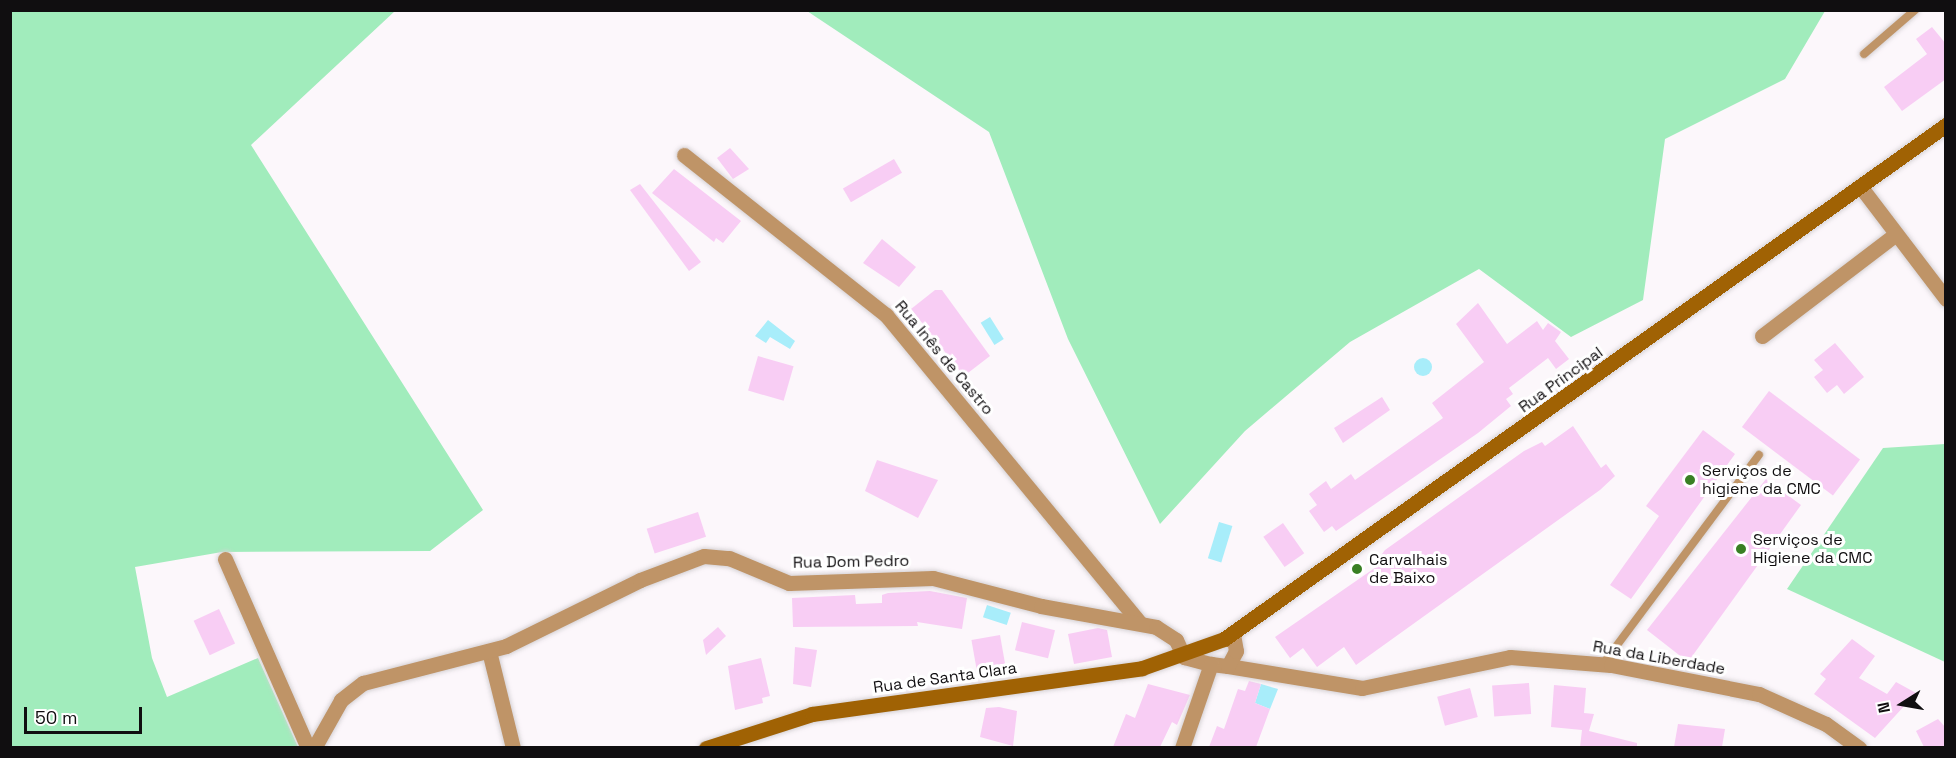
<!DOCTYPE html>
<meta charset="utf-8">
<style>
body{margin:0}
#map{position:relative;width:1956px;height:758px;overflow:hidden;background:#fcf7fb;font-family:"Space Grotesk",sans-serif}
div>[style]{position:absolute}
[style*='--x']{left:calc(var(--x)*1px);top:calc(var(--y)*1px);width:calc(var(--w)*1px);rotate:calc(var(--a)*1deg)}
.green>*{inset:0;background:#a1ecbc}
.water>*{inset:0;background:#a8edfa;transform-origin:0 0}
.round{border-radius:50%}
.building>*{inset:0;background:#f8cdf4;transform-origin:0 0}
.roads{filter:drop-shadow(0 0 2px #d6d2d5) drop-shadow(0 0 2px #d6d2d5)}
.lane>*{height:8px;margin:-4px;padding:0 4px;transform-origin:4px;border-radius:4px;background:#bf9467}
.street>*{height:15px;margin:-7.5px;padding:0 7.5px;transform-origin:7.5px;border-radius:7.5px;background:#bf9467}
.secondary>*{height:15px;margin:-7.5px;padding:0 7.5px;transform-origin:7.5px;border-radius:7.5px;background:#a06204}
.dots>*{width:16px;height:16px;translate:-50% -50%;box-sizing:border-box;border:3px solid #fff;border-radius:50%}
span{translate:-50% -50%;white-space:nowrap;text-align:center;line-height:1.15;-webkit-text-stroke:6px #fff;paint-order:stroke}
.street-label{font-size:16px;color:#100e10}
.poi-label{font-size:16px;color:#100e10}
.left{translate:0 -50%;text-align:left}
.frame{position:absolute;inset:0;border:12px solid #100e10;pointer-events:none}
.north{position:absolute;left:1872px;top:674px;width:60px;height:60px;-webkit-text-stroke:4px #fff;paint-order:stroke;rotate:259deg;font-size:16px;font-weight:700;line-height:24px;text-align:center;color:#100e10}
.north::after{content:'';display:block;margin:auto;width:21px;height:27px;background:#100e10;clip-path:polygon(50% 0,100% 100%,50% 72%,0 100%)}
.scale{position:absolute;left:24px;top:707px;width:118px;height:27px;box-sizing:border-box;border:3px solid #100e10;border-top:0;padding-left:8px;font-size:18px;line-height:21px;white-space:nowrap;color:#100e10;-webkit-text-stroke:4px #fff;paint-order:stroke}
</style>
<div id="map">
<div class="green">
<div style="clip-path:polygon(10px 11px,395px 11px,251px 145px,483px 510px,430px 551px,222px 552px,135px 567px,152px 658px,167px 697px,258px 658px,298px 747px,11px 747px)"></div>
<div style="clip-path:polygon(807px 11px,1825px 11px,1785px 79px,1665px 139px,1643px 300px,1571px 337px,1479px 269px,1350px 342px,1245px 431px,1160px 524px,1068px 339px,989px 132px)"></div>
<div style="clip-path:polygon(1945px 444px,1946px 444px,1945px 662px,1787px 589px,1883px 448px)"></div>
</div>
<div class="water">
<div style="left:990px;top:317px;width:26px;height:11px;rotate:58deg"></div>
<div style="clip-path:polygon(768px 320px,795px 341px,790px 349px,770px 337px,766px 343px,755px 336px)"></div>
<div class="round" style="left:1414px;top:358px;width:18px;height:18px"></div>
<div style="left:1219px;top:522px;width:14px;height:38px;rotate:17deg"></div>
<div style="left:987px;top:605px;width:25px;height:13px;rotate:18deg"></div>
<div style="clip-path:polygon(1261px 684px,1278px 689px,1270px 709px,1255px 703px)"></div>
</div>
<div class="building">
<div style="clip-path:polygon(1932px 27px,1946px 44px,1946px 79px,1902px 111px,1884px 87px,1927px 54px,1916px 39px)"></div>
<div style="clip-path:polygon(730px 148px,749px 169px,733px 179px,717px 158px)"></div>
<div style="left:894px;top:159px;width:16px;height:59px;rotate:60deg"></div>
<div style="clip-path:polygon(674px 169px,741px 221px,723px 243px,716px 238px,714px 242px,652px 193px)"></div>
<div style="clip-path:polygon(640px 184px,701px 262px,689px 271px,630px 190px)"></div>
<div style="clip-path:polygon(882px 239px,916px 267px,899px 287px,863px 263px)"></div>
<div style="clip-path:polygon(935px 290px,942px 290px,990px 356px,964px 376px,911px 309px)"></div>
<div style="clip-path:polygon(1478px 303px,1507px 344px,1537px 321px,1543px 330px,1548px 323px,1561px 332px,1555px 341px,1569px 359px,1556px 369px,1548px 358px,1509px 388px,1513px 394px,1506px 399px,1511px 406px,1478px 433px,1336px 531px,1332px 526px,1324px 532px,1309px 511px,1317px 505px,1309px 494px,1326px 481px,1331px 489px,1351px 474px,1355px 480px,1443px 418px,1432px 403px,1484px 362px,1456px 324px)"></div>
<div style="clip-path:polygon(1835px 343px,1864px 377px,1844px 394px,1837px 385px,1827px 393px,1814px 377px,1823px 370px,1814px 360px)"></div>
<div style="left:758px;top:356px;width:37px;height:36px;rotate:16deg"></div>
<div style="left:1769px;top:391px;width:114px;height:45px;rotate:37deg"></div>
<div style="clip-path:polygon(1382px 397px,1390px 410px,1343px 443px,1334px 428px)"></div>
<div style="clip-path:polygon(1573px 426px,1601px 468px,1606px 464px,1615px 476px,1600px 490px,1356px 665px,1344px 647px,1317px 667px,1303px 648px,1290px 658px,1275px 637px,1382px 563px,1379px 558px,1385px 550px,1524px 451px,1542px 442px,1545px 446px)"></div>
<div style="clip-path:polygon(1703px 430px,1735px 454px,1631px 599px,1610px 585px,1659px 516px,1646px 506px)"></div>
<div style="clip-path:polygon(877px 460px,938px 480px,918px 518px,865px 491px)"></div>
<div style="clip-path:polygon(1766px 479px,1801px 505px,1688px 662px,1647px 630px)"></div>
<div style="left:698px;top:512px;width:26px;height:54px;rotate:72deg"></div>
<div style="left:1283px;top:523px;width:37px;height:24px;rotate:55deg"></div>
<div style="clip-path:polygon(930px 591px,967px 598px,962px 629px,917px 622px,918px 626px,793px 627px,792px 598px,855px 595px,856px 604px,882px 603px,882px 595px,888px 593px)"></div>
<div style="left:219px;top:609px;width:38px;height:28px;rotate:65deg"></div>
<div style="left:1022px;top:622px;width:34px;height:29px;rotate:14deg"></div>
<div style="clip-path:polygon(718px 627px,726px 636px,706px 655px,703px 640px)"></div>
<div style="clip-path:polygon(1098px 628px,1107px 630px,1112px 657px,1074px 664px,1068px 634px)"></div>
<div style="left:1000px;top:635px;width:36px;height:29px;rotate:80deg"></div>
<div style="clip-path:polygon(1852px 639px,1875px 656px,1859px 678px,1887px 694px,1896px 682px,1916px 693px,1875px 738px,1814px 694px,1826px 679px,1820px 674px)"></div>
<div style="clip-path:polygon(795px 647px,817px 650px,811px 687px,793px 684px)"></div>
<div style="clip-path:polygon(761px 658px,770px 696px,762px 698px,763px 703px,735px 710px,728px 666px)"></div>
<div style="clip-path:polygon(1249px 681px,1261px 684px,1255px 703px,1270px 709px,1256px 747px,1209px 747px,1217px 726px,1224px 729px,1238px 689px,1245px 691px)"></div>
<div style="left:1529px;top:683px;width:31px;height:37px;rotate:86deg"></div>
<div style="clip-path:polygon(1148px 684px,1190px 695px,1177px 725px,1172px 722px,1160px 747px,1113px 747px,1126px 714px,1135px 718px)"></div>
<div style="clip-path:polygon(1554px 685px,1586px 688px,1584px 713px,1594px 714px,1589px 731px,1637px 743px,1637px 747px,1580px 747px,1582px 730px,1551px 727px)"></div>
<div style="left:1470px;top:688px;width:30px;height:34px;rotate:75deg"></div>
<div style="clip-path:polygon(999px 707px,1017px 711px,1013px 746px,980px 737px,986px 708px)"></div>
<div style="clip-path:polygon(1938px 719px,1946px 728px,1946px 747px,1924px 747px,1916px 731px)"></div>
<div style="clip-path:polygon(1678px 724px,1725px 729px,1722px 747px,1674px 747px)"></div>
</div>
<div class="roads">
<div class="lane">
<div style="--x:1864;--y:54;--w:67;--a:-40.8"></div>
<div style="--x:1603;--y:664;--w:261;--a:-53.3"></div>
</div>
<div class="street">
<div style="--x:684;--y:155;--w:258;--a:38.4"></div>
<div style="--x:886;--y:315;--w:398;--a:50.5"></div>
<div style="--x:1860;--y:186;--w:142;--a:52.7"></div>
<div style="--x:1762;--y:336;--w:168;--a:-37.3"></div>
<div style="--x:225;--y:559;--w:206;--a:66.3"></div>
<div style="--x:489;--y:651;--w:100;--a:76.1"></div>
<div style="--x:1228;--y:666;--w:136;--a:9.3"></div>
<div style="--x:1362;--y:688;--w:151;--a:-11.8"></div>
<div style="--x:1510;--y:657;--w:101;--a:4.5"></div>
<div style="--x:1611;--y:665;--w:151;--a:11.1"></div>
<div style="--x:1759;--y:694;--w:73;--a:24.1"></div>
<div style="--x:1826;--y:724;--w:41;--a:36"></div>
<div style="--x:314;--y:748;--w:55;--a:-60.6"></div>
<div style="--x:341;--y:700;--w:28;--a:-38"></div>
<div style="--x:363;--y:683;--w:148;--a:-14.5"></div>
<div style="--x:506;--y:646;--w:149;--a:-26.2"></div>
<div style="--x:640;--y:580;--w:68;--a:-20.6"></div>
<div style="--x:704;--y:556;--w:25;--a:5"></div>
<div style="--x:729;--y:558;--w:65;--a:22.6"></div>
<div style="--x:789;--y:583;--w:144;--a:-2"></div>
<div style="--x:933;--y:578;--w:112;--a:14.5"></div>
<div style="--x:1041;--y:606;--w:117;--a:10.3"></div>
<div style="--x:1156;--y:627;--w:24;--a:33"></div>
<div style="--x:1176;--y:640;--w:19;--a:65"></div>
<div style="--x:1184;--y:657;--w:28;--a:15"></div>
<div style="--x:1211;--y:664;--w:17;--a:7"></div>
<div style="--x:1228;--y:666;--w:17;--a:-62"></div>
<div style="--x:1236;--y:651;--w:17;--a:-100"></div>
<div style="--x:1182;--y:748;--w:89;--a:-71"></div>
</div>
<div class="secondary">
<div style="--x:706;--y:748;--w:111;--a:-17.8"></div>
<div style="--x:812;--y:714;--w:333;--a:-7.9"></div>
<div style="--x:1142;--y:668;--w:87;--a:-19.5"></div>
<div style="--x:1224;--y:639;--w:886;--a:-35.45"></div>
</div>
</div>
<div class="dots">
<div style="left:1690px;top:480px;background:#397f24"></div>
<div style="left:1741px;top:549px;background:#397f24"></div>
<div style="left:1357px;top:569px;background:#397f24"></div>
</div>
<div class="street-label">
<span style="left:944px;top:358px;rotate:50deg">Rua Inês de Castro</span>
<span style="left:1561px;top:380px;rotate:-36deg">Rua Principal</span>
<span style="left:851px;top:562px;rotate:-1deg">Rua Dom Pedro</span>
<span style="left:1659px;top:658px;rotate:10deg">Rua da Liberdade</span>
<span style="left:945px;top:678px;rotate:-8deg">Rua de Santa Clara</span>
</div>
<div class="poi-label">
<span class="left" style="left:1702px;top:480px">Serviços de<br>higiene da CMC</span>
<span class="left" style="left:1753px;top:549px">Serviços de<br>Higiene da CMC</span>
<span class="left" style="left:1369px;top:569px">Carvalhais<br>de Baixo</span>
</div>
<div class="frame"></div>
<div class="north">N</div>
<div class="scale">50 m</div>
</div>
